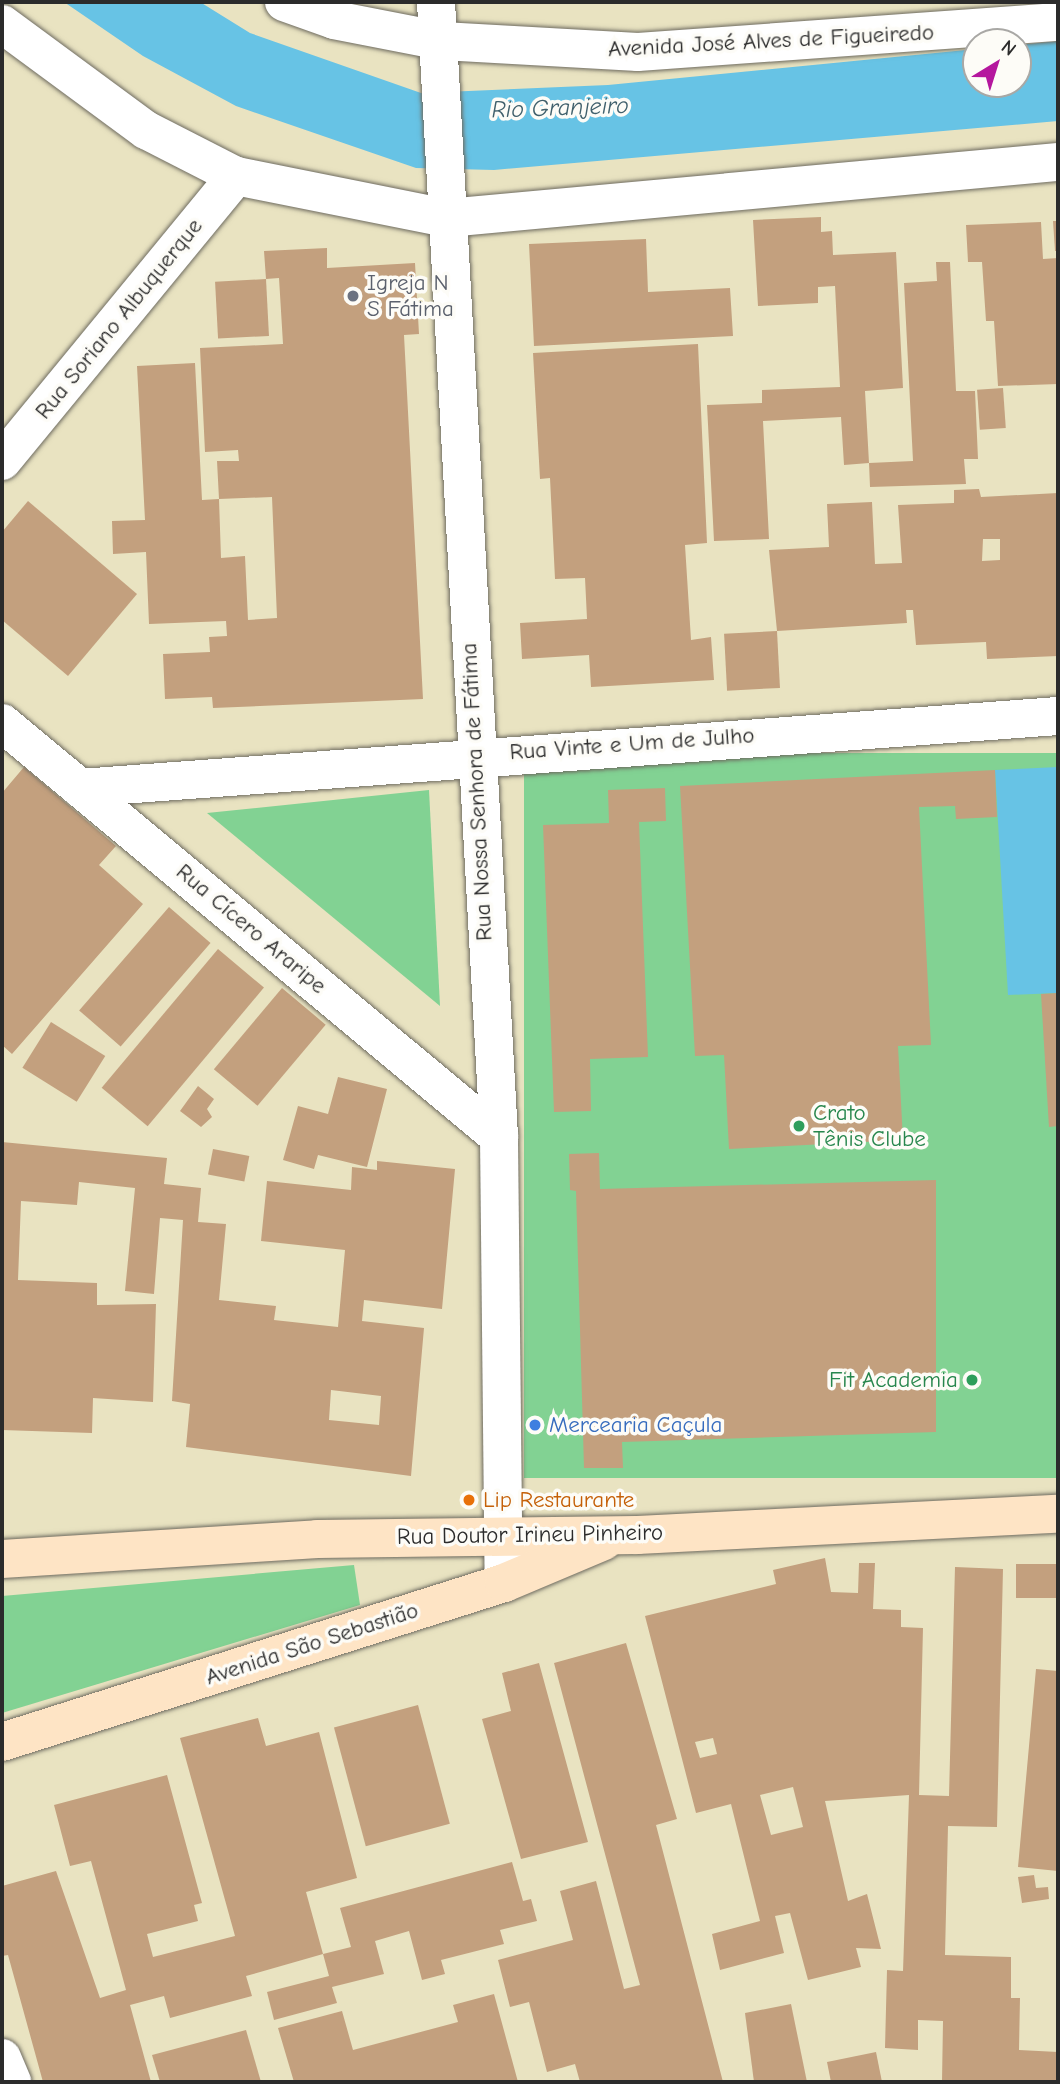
<!DOCTYPE html>
<meta charset="utf-8">
<style>
body{margin:0}
#map{position:relative;width:1060px;height:2084px;overflow:hidden;background:#e9e3c1;font-family:"Comic Neue",sans-serif}
div>[style]{position:absolute}
[style*='--x']{left:calc(var(--x)*1px);top:calc(var(--y)*1px);width:calc(var(--w)*1px);rotate:calc(var(--a)*1deg)}
.green>*{inset:0;background:#82d293;transform-origin:0 0}
.water>*{inset:0;background:#67c3e5}
.building>*{inset:0;background:#c3a07e;transform-origin:0 0}
.roads{filter:drop-shadow(0 0 2px #6e6b60) drop-shadow(0 0 2px #6e6b60)}
.street>*{height:38px;margin:-19px;padding:0 19px;transform-origin:19px;border-radius:19px;background:#fff}
.secondary>*{height:38px;margin:-19px;padding:0 19px;transform-origin:19px;border-radius:19px;background:#fee4c5}
.dots>*{width:19px;height:19px;translate:-50% -50%;box-sizing:border-box;border:4px solid #fdfcf7;border-radius:50%}
span{translate:-50% -50%;white-space:nowrap;text-align:center;line-height:1.15;-webkit-text-stroke:7px #fdfcf7;paint-order:stroke}
.street-label{font-size:23px;color:#2b2b2b}
.worship-label{font-size:23px;color:#5b616d}
.left{translate:0 -50%;text-align:left}
.leisure-label{font-size:23px;color:#27864d}
.right{translate:-100% -50%;text-align:right}
.shop-label{font-size:23px;color:#366cbe}
.food-label{font-size:23px;color:#c56008}
.water-label{font-size:24px;color:#40606c;font-style:italic}
.frame{position:absolute;inset:0;border:4px solid #2b2b2b;pointer-events:none}
.north{position:absolute;left:962px;top:28px;width:70px;height:70px;box-sizing:border-box;background:#fdfcf7;border:2px solid #a9a8a5;border-radius:50%;rotate:38deg;font-size:19px;font-weight:700;line-height:28px;text-align:center;color:#2b2b2b}
.north::after{content:'';display:block;margin:auto;width:24px;height:32px;background:#b5179e;clip-path:polygon(50% 0,100% 100%,50% 72%,0 100%)}
</style>
<div id="map">
<div class="green">
<div style="left:1058px;top:753px;width:725px;height:534px;rotate:90deg"></div>
<div style="clip-path:polygon(429px 790px,440px 1006px,207px 813px)"></div>
<div style="clip-path:polygon(354px 1565px,360px 1605px,2px 1713px,2px 1596px)"></div>
</div>
<div class="water">
<div style="clip-path:polygon(64px 2px,200px 2px,250px 33px,421px 93px,608px 85px,976px 49px,976px 84px,1018px 84px,1018px 45px,1058px 41px,1058px 121px,494px 170px,416px 168px,236px 106px,143px 56px)"></div>
<div style="clip-path:polygon(1058px 767px,1058px 993px,1008px 995px,995px 770px)"></div>
</div>
<div class="building">
<div style="clip-path:polygon(821px 217px,821px 232px,832px 231px,833px 255px,896px 252px,903px 388px,865px 391px,869px 463px,844px 465px,841px 417px,763px 421px,769px 539px,714px 541px,707px 405px,762px 403px,762px 390px,840px 387px,835px 286px,818px 287px,818px 303px,758px 306px,753px 220px)"></div>
<div style="clip-path:polygon(1053px 221px,1058px 221px,1058px 251px,1055px 251px)"></div>
<div style="clip-path:polygon(1041px 222px,1043px 259px,1058px 258px,1058px 384px,998px 386px,994px 321px,986px 321px,982px 262px,968px 262px,966px 225px)"></div>
<div style="clip-path:polygon(646px 239px,648px 292px,730px 288px,733px 336px,534px 346px,529px 244px)"></div>
<div style="clip-path:polygon(evenodd,327px 248px,327px 268px,415px 263px,419px 334px,404px 335px,423px 699px,213px 708px,212px 697px,165px 699px,163px 654px,210px 652px,209px 637px,227px 636px,226px 621px,149px 624px,146px 552px,113px 554px,112px 521px,145px 520px,137px 366px,195px 363px,202px 500px,219px 499px,217px 461px,239px 461px,238px 450px,205px 452px,200px 348px,283px 344px,279px 278px,266px 279px,264px 251px,327px 248px,272px 497px,277px 618px,248px 620px,245px 556px,221px 558px,219px 499px,272px 497px)"></div>
<div style="clip-path:polygon(936px 262px,950px 262px,956px 391px,975px 391px,978px 459px,964px 459px,966px 484px,870px 487px,869px 463px,913px 461px,904px 283px,937px 281px)"></div>
<div style="left:266px;top:279px;width:57px;height:51px;rotate:87deg"></div>
<div style="clip-path:polygon(698px 344px,707px 543px,685px 545px,691px 640px,711px 637px,714px 680px,591px 687px,589px 655px,522px 659px,520px 623px,587px 619px,585px 578px,555px 579px,550px 478px,540px 479px,533px 353px)"></div>
<div style="left:1003px;top:388px;width:40px;height:26px;rotate:86deg"></div>
<div style="clip-path:polygon(evenodd,979px 489px,981px 497px,1058px 493px,1058px 656px,987px 659px,986px 642px,916px 645px,913px 610px,906px 610px,907px 623px,777px 631px,769px 550px,829px 547px,827px 504px,872px 502px,875px 564px,902px 563px,898px 505px,954px 503px,954px 490px,979px 489px,983px 539px,1000px 539px,1000px 560px,982px 561px,983px 539px)"></div>
<div style="clip-path:polygon(28px 501px,137px 594px,68px 676px,2px 620px,2px 532px)"></div>
<div style="left:777px;top:631px;width:57px;height:53px;rotate:87deg"></div>
<div style="clip-path:polygon(24px 767px,116px 846px,99px 865px,143px 904px,12px 1054px,2px 1045px,2px 793px)"></div>
<div style="clip-path:polygon(995px 770px,997px 817px,956px 819px,955px 806px,919px 807px,931px 1045px,898px 1046px,903px 1140px,729px 1149px,724px 1055px,695px 1056px,680px 786px)"></div>
<div style="clip-path:polygon(665px 788px,666px 821px,639px 822px,648px 1057px,590px 1059px,591px 1111px,554px 1112px,543px 825px,609px 823px,608px 790px)"></div>
<div style="left:169px;top:907px;width:55px;height:137px;rotate:41deg"></div>
<div style="left:218px;top:949px;width:60px;height:181px;rotate:40deg"></div>
<div style="left:282px;top:988px;width:57px;height:106px;rotate:40deg"></div>
<div style="clip-path:polygon(1058px 993px,1058px 1126px,1049px 1127px,1041px 994px)"></div>
<div style="left:51px;top:1022px;width:64px;height:54px;rotate:32deg"></div>
<div style="clip-path:polygon(338px 1077px,387px 1089px,367px 1167px,318px 1155px,314px 1169px,283px 1160px,298px 1106px,328px 1114px)"></div>
<div style="clip-path:polygon(198px 1086px,214px 1099px,207px 1109px,212px 1117px,201px 1127px,180px 1111px)"></div>
<div style="clip-path:polygon(evenodd,2px 1142px,167px 1158px,164px 1184px,201px 1188px,198px 1222px,226px 1224px,219px 1300px,276px 1306px,274px 1320px,338px 1327px,345px 1250px,261px 1241px,267px 1181px,351px 1190px,352px 1167px,377px 1170px,377px 1161px,455px 1169px,442px 1309px,364px 1300px,362px 1321px,424px 1328px,411px 1476px,186px 1447px,190px 1404px,172px 1401px,183px 1220px,160px 1218px,154px 1294px,125px 1291px,135px 1188px,79px 1182px,77px 1205px,21px 1201px,18px 1280px,97px 1283px,97px 1305px,156px 1304px,153px 1402px,93px 1398px,92px 1433px,2px 1430px,2px 1142px,331px 1390px,381px 1396px,379px 1425px,329px 1420px,331px 1390px)"></div>
<div style="left:213px;top:1149px;width:37px;height:26px;rotate:11deg"></div>
<div style="clip-path:polygon(599px 1153px,600px 1189px,936px 1180px,936px 1432px,622px 1442px,623px 1468px,584px 1468px,576px 1191px,570px 1190px,569px 1154px)"></div>
<div style="clip-path:polygon(evenodd,825px 1558px,831px 1592px,858px 1593px,859px 1563px,875px 1563px,873px 1609px,901px 1610px,901px 1627px,923px 1628px,919px 1795px,949px 1796px,955px 1567px,1003px 1569px,997px 1827px,948px 1826px,945px 1955px,1011px 1957px,1011px 1998px,1020px 1998px,1019px 2050px,1058px 2052px,1058px 2082px,942px 2082px,943px 2021px,918px 2020px,918px 2050px,885px 2048px,887px 1970px,903px 1971px,909px 1795px,825px 1801px,848px 1901px,867px 1894px,881px 1949px,856px 1948px,861px 1967px,808px 1980px,790px 1913px,775px 1916px,784px 1953px,720px 1970px,712px 1934px,760px 1921px,731px 1804px,696px 1813px,645px 1616px,776px 1584px,773px 1570px,825px 1558px,713px 1738px,717px 1754px,700px 1758px,695px 1742px,713px 1738px,825px 1558px,793px 1787px,803px 1827px,771px 1835px,760px 1795px,793px 1787px)"></div>
<div style="left:1058px;top:1564px;width:34px;height:42px;rotate:90deg"></div>
<div style="clip-path:polygon(626px 1643px,677px 1819px,656px 1825px,723px 2082px,580px 2082px,575px 2064px,547px 2072px,529px 2002px,510px 2007px,498px 1960px,573px 1940px,560px 1891px,596px 1881px,624px 1989px,640px 1985px,554px 1663px)"></div>
<div style="clip-path:polygon(539px 1663px,588px 1842px,521px 1859px,482px 1719px,511px 1711px,502px 1673px)"></div>
<div style="clip-path:polygon(1036px 1669px,1058px 1671px,1058px 1871px,1018px 1867px)"></div>
<div style="left:418px;top:1705px;width:123px;height:87px;rotate:75deg"></div>
<div style="clip-path:polygon(258px 1718px,266px 1746px,319px 1732px,357px 1878px,306px 1892px,323px 1954px,246px 1976px,252px 1996px,170px 2018px,164px 1996px,130px 2005px,151px 2082px,43px 2082px,8px 1955px,2px 1956px,2px 1886px,56px 1871px,100px 1998px,126px 1990px,91px 1861px,70px 1866px,54px 1805px,167px 1775px,202px 1903px,194px 1905px,198px 1921px,147px 1934px,153px 1957px,235px 1936px,180px 1738px)"></div>
<div style="clip-path:polygon(512px 1862px,523px 1901px,531px 1899px,537px 1921px,500px 1930px,504px 1944px,441px 1960px,445px 1974px,422px 1980px,409px 1931px,375px 1941px,384px 1974px,332px 1987px,337px 2003px,274px 2020px,267px 1992px,329px 1976px,323px 1954px,351px 1947px,340px 1908px)"></div>
<div style="clip-path:polygon(1034px 1875px,1036px 1888px,1048px 1887px,1049px 1899px,1022px 1903px,1018px 1877px)"></div>
<div style="clip-path:polygon(494px 1994px,518px 2082px,294px 2082px,278px 2028px,342px 2011px,353px 2050px,458px 2022px,453px 2005px)"></div>
<div style="clip-path:polygon(791px 2004px,807px 2082px,754px 2082px,745px 2013px)"></div>
<div style="clip-path:polygon(246px 2030px,261px 2082px,160px 2082px,152px 2055px)"></div>
<div style="clip-path:polygon(876px 2052px,882px 2082px,831px 2082px,827px 2062px)"></div>
</div>
<div class="roads">
<div class="street">
<div style="--x:284;--y:2;--w:53;--a:19.8"></div>
<div style="--x:334;--y:20;--w:110;--a:11"></div>
<div style="--x:442;--y:41;--w:196;--a:3.2"></div>
<div style="--x:638;--y:52;--w:421;--a:-4.1"></div>
<div style="--x:436;--y:2;--w:1137;--a:86.82"></div>
<div style="--x:499;--y:1137;--w:446;--a:89.4"></div>
<div style="--x:2;--y:24;--w:179;--a:36.4"></div>
<div style="--x:146;--y:130;--w:101;--a:27.1"></div>
<div style="--x:236;--y:176;--w:215;--a:11.3"></div>
<div style="--x:447;--y:218;--w:614;--a:-5.24"></div>
<div style="--x:2;--y:461;--w:369;--a:-50.6"></div>
<div style="--x:2;--y:723;--w:647;--a:39.79"></div>
<div style="--x:80;--y:788;--w:981;--a:-4.21"></div>
<div style="--x:2;--y:2058;--w:26;--a:67"></div>
</div>
<div class="secondary">
<div style="--x:2;--y:1559;--w:316;--a:-3.6"></div>
<div style="--x:317;--y:1539;--w:320;--a:-0.7"></div>
<div style="--x:637;--y:1535;--w:422;--a:-2.9"></div>
<div style="--x:2;--y:1742;--w:527;--a:-17.57"></div>
<div style="--x:504;--y:1583;--w:108;--a:-22.8"></div>
</div>
</div>
<div class="dots">
<div style="left:353px;top:296px;background:#6b7280"></div>
<div style="left:799px;top:1126px;background:#2e9e5b"></div>
<div style="left:972px;top:1380px;background:#2e9e5b"></div>
<div style="left:535px;top:1425px;background:#3f7fe0"></div>
<div style="left:469px;top:1500px;background:#e8710a"></div>
</div>
<div class="street-label">
<span style="left:771px;top:41px;rotate:-3deg">Avenida José Alves de Figueiredo</span>
<span style="left:119px;top:319px;rotate:-51deg">Rua Soriano Albuquerque</span>
<span style="left:632px;top:744px;rotate:-4deg">Rua Vinte e Um de Julho</span>
<span style="left:477px;top:792px;rotate:-93deg">Rua Nossa Senhora de Fátima</span>
<span style="left:251px;top:929px;rotate:40deg">Rua Cícero Araripe</span>
<span style="left:530px;top:1535px;rotate:-1deg">Rua Doutor Irineu Pinheiro</span>
<span style="left:312px;top:1644px;rotate:-18deg">Avenida São Sebastião</span>
</div>
<div class="worship-label">
<span class="left" style="left:367px;top:296px">Igreja N<br>S Fátima</span>
</div>
<div class="leisure-label">
<span class="left" style="left:813px;top:1126px">Crato<br>Tênis Clube</span>
<span class="right" style="left:958px;top:1380px">Fit Academia</span>
</div>
<div class="shop-label">
<span class="left" style="left:549px;top:1425px">Mercearia Caçula</span>
</div>
<div class="food-label">
<span class="left" style="left:483px;top:1500px">Lip Restaurante</span>
</div>
<div class="water-label">
<span style="left:560px;top:108px;rotate:-2deg">Rio Granjeiro</span>
</div>
<div class="frame"></div>
<div class="north">N</div>
</div>
